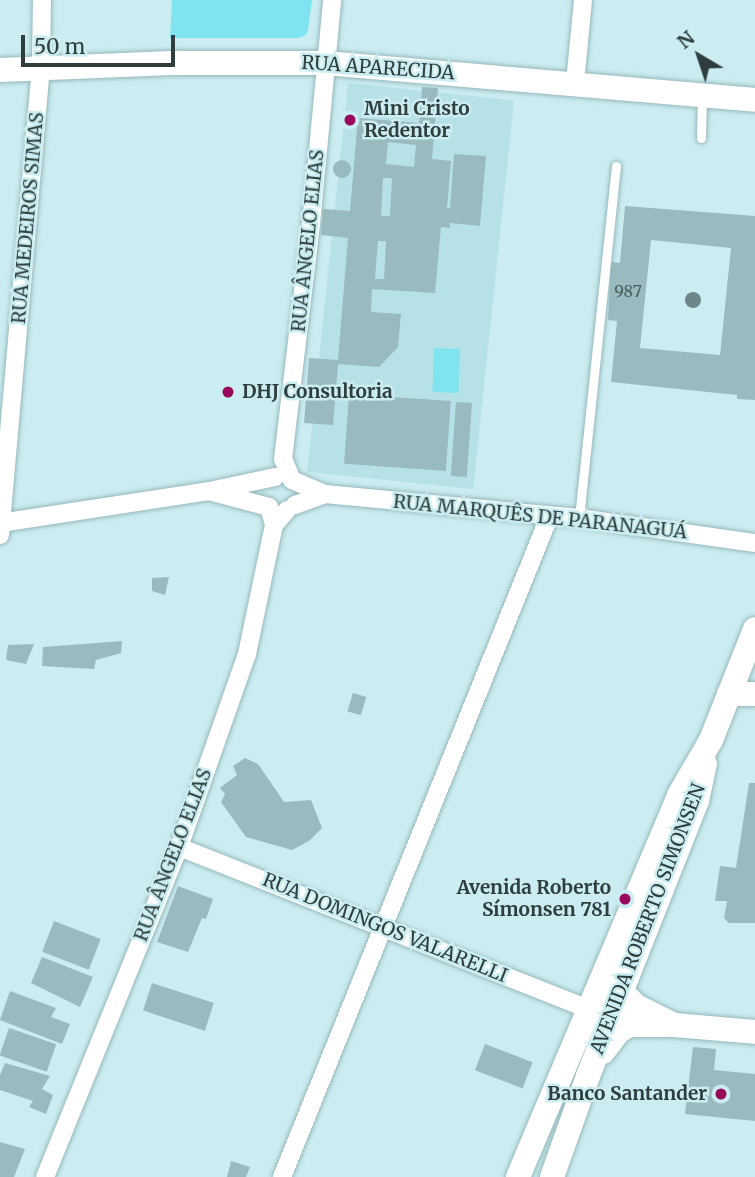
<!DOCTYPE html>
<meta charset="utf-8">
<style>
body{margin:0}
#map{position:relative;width:755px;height:1177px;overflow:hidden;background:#cbedf1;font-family:Merriweather,serif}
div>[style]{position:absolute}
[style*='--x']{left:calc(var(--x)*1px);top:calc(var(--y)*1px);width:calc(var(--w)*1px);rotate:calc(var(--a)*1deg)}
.built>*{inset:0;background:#b6e2e7;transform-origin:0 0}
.green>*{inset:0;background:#7fe4ef;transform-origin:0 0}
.building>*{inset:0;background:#99babe;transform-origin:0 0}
.round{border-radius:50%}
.roads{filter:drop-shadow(0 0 2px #97b8bc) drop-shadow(0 0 2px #97b8bc)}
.lane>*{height:9px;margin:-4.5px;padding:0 4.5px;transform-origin:4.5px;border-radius:4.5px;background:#fff}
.street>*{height:18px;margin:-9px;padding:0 9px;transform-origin:9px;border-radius:9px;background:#fff}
.secondary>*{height:24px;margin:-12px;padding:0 12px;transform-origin:12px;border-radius:12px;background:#fff}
.trees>*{width:16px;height:16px;margin:-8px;border-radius:50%;background:#6c868a}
.dots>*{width:19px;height:19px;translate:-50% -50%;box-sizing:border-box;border:4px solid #cbedf1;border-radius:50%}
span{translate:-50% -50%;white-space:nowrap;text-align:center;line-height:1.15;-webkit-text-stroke:5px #cbedf1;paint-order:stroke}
.number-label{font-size:16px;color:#4a5c5e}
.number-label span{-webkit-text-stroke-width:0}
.street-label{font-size:19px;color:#2f3d3e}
.poi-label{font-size:19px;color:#2f3d3e;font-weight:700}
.left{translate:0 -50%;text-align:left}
.right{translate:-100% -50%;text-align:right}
.north{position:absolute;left:664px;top:21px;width:70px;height:70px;-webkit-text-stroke:5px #cbedf1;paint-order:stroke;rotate:321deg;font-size:19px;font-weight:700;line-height:28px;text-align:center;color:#2f3d3e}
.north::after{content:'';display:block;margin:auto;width:24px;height:32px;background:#2f3d3e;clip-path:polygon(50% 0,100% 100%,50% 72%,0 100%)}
.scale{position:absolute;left:21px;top:35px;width:154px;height:32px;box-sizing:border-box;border:4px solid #2f3d3e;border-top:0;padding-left:9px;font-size:21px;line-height:24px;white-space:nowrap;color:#2f3d3e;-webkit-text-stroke:5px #cbedf1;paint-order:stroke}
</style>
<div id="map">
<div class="built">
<div style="left:348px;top:83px;width:167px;height:391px;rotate:6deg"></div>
</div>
<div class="green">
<div style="clip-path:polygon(172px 0,312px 0,308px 30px,306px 35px,298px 38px,170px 38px)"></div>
<div style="left:434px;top:348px;width:26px;height:44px;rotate:2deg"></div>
</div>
<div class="building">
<div style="clip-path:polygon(evenodd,422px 87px,438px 88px,432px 159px,451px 161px,447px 208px,450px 208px,454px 154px,486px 156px,480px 226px,450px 223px,450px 228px,441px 227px,435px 293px,372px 289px,371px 312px,401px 314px,398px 347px,379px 367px,338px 364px,333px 425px,304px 423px,309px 358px,338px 360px,348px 238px,321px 235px,323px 209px,350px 211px,358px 118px,419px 123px,422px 87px,388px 142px,416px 145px,414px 167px,386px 164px,388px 142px,422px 87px,383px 178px,392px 178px,390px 216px,381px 216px,383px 178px,422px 87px,378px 241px,386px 241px,384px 279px,375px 279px,378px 241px)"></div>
<div class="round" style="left:333px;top:160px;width:18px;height:18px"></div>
<div style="clip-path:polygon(evenodd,625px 206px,755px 216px,755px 400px,737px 399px,737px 395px,611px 382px,617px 321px,608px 320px,611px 262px,620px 263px,625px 206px,651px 240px,731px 248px,720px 355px,640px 348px,651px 240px)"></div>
<div style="left:349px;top:394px;width:102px;height:70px;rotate:4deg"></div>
<div style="left:456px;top:402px;width:16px;height:74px;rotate:4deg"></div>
<div style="clip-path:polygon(169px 577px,165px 595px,152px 591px,152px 578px)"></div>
<div style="clip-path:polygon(122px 641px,121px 653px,96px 660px,94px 669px,42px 666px,43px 647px)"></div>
<div style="clip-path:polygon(34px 644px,26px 664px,6px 660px,8px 645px)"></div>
<div style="left:353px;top:693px;width:14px;height:19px;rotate:17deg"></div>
<div style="clip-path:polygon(245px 758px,258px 764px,284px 802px,311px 800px,322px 828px,309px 841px,292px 850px,246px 837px,221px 802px,225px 794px,220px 788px,237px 775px,233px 766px)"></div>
<div style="clip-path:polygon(749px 783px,755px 783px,755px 923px,729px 923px,724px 918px,727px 901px,715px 901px,720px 866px,736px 868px)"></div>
<div style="clip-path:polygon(178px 886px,213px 899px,206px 919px,202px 918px,188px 952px,157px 942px)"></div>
<div style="left:54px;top:921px;width:50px;height:33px;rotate:21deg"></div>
<div style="clip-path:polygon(42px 957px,93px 977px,80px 1007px,31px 983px)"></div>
<div style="left:152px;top:983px;width:65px;height:29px;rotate:18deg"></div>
<div style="clip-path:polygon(10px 991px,56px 1008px,51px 1017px,70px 1024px,62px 1044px,0 1020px)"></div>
<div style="left:9px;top:1028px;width:50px;height:29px;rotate:19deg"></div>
<div style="left:485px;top:1044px;width:51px;height:28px;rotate:21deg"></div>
<div style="clip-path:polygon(693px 1047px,716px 1049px,714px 1070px,755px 1074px,755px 1121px,685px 1114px)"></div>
<div style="clip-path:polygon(5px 1063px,50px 1076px,42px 1089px,53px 1095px,46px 1114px,29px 1107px,33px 1101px,0 1090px,0 1075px)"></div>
<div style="clip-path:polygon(0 1142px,25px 1149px,14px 1177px,0 1177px)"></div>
<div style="clip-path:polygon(231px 1161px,250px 1167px,246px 1177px,227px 1177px)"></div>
</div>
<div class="roads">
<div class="lane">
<div style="--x:701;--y:138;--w:40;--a:-88.6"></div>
<div style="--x:579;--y:518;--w:354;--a:-84"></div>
</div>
<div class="street">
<div style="--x:575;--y:83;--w:83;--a:-84.5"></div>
<div style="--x:275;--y:477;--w:67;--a:168"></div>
<div style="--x:209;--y:491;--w:62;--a:14.9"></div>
<div style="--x:269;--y:507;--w:19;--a:74"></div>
<div style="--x:274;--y:525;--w:20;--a:-49"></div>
<div style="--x:325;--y:494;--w:255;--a:5.4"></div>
<div style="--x:579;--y:518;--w:178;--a:8.1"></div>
<div style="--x:295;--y:505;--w:32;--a:-20"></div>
<div style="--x:325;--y:494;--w:36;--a:-157"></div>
<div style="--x:292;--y:480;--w:23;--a:-113"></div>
<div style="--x:283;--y:459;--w:237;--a:-83.2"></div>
<div style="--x:311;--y:224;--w:225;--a:-84.6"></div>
<div style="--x:0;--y:523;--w:211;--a:-8.7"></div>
<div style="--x:0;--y:535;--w:469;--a:-85"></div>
<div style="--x:41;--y:68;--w:68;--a:-89.2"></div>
<div style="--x:179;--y:847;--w:442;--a:21.6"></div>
<div style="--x:45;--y:1177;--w:356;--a:-67.9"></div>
<div style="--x:179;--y:847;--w:205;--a:-70.6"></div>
<div style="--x:247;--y:654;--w:132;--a:-78.2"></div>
<div style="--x:282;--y:1177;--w:712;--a:-67.97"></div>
</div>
<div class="secondary">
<div style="--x:0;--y:70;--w:178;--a:-2.3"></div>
<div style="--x:178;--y:63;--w:147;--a:0"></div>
<div style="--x:325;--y:63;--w:432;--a:4.9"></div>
<div style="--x:729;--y:694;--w:26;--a:0"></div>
<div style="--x:617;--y:976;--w:16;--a:75"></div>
<div style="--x:621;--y:991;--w:21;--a:45"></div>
<div style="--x:636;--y:1006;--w:42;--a:26.6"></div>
<div style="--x:674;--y:1025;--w:81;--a:4.9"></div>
<div style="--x:603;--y:1052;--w:26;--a:-53"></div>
<div style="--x:619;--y:1031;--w:13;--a:-29"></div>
<div style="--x:630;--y:1025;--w:37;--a:0"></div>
<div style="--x:518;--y:1177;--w:415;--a:-67.1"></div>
<div style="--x:679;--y:795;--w:64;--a:-59.8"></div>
<div style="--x:711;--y:740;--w:119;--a:-68.4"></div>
<div style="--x:552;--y:1177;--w:107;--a:-70.4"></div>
<div style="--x:588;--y:1076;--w:296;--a:-68.4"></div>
<div style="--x:697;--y:801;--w:38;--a:-78"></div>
</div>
</div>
<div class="trees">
<div style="left:693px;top:300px"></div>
</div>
<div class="dots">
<div style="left:350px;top:120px;background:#99095b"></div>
<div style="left:228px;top:392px;background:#99095b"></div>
<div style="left:625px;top:899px;background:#99095b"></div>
<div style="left:721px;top:1094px;background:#99095b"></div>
</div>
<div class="number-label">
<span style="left:628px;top:291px">987</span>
</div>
<div class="street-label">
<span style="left:378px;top:68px;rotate:4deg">RUA APARECIDA</span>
<span style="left:28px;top:218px;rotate:-85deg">RUA MEDEIROS SIMAS</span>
<span style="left:308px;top:241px;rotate:-84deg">RUA ÂNGELO ELIAS</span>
<span style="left:540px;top:517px;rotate:6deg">RUA MARQUÊS DE PARANAGUÁ</span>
<span style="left:173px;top:855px;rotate:-69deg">RUA ÂNGELO ELIAS</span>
<span style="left:648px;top:919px;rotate:-69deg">AVENIDA ROBERTO SIMONSEN</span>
<span style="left:385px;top:928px;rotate:22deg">RUA DOMINGOS VALARELLI</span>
</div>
<div class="poi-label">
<span class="left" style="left:364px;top:120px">Mini Cristo<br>Redentor</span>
<span class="left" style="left:242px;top:392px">DHJ Consultoria</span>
<span class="right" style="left:611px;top:899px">Avenida Roberto<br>Símonsen 781</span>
<span class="right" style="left:707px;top:1094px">Banco Santander</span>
</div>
<div class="north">N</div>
<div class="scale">50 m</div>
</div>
